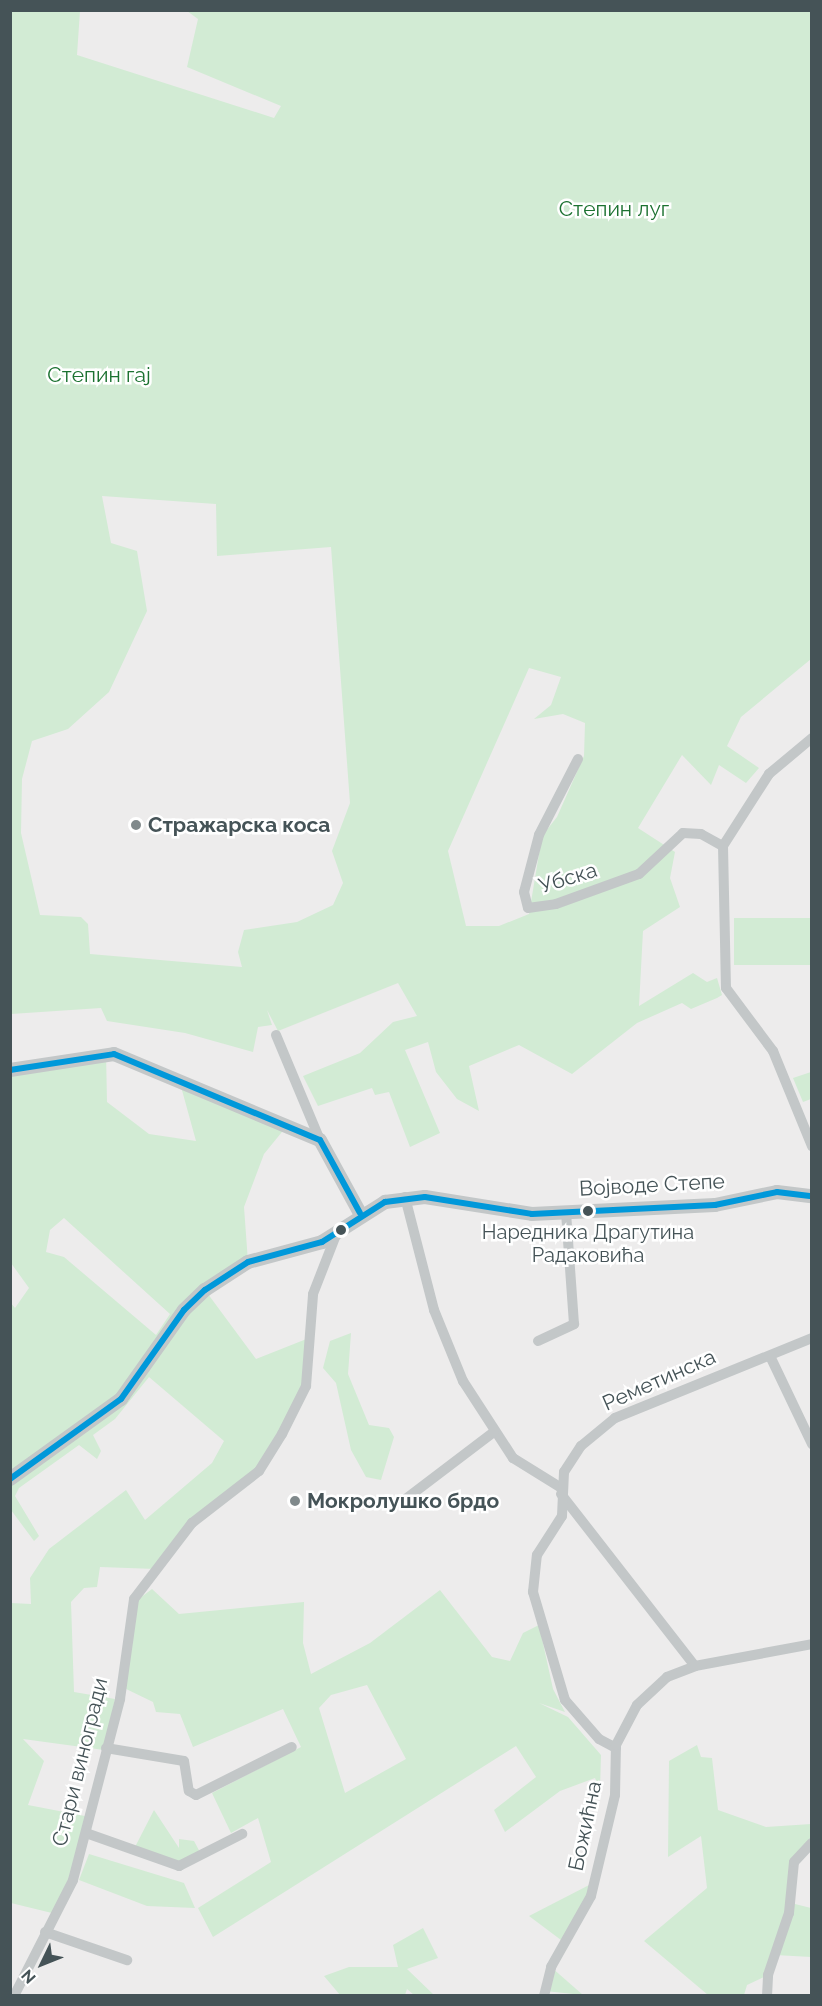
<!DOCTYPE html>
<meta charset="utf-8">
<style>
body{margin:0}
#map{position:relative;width:822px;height:2006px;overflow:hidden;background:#edecec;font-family:Raleway,sans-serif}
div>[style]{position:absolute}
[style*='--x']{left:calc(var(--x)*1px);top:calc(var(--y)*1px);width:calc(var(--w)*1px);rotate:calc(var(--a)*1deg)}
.green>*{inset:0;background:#d2ebd4;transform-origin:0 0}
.street>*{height:10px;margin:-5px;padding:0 5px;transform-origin:5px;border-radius:5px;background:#c3c7c8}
.secondary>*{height:14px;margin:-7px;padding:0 7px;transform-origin:7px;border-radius:7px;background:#c3c7c8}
.bus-1>*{height:6px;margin:-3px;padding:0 3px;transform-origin:3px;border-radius:3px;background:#0098da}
.dots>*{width:16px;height:16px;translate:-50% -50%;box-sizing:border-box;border:3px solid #fff;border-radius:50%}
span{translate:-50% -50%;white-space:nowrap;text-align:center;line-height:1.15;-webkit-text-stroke:5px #fff;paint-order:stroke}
.bus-label{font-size:20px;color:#455357}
.park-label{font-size:21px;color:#1c7231}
.poi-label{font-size:21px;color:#455357;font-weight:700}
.left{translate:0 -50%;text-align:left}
.street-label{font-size:21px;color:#455357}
.frame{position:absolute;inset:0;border:12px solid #455357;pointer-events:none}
.north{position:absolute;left:12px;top:1934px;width:60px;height:60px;-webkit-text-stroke:4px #fff;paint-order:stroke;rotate:227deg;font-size:16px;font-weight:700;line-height:24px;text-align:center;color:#455357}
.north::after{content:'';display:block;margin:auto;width:21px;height:27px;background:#455357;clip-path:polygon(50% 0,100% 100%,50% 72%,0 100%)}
</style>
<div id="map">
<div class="green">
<div style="clip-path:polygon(evenodd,10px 11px,80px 11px,77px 55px,274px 118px,281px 106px,187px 67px,198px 19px,187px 11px,811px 11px,811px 659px,741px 717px,727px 746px,759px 768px,746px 783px,719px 765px,711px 785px,682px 755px,638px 828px,675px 852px,670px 878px,680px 907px,643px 931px,639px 1006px,693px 973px,707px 982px,717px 978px,722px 995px,717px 998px,691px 1009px,682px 1003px,637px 1023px,572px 1074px,519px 1045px,469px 1066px,479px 1111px,457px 1099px,436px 1072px,428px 1042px,405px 1050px,440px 1133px,410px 1147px,389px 1092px,375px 1095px,372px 1088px,318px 1106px,303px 1076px,360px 1053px,393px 1022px,417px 1016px,398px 983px,278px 1031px,267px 1010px,272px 1025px,258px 1027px,253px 1052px,185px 1033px,107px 1021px,101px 1008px,11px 1014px,10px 11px,102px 496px,216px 504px,217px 556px,331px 547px,350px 803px,332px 851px,343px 883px,333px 905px,297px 922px,244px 930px,238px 952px,242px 967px,90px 954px,88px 924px,81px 917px,40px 915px,21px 833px,22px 779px,32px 741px,68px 729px,109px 692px,147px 611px,137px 551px,111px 543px,102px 496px,10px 11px,529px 668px,561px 677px,551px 705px,534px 719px,563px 714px,585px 723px,584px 756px,557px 817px,542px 836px,529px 914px,499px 926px,466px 926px,448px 851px,529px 668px)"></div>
<div style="left:811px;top:918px;width:47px;height:77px;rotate:90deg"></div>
<div style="clip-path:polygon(evenodd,106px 1052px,107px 1102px,149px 1134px,196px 1141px,180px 1083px,286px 1127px,264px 1154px,244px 1207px,248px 1262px,205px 1290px,256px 1359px,309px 1338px,305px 1383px,262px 1471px,207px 1511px,156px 1569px,100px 1567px,97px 1587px,84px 1588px,71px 1602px,74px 1692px,115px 1699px,104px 1750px,23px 1739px,44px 1761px,28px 1805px,90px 1817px,56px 1914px,11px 1903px,11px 1603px,31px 1604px,30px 1578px,49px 1549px,126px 1490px,145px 1520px,212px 1463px,224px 1441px,149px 1377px,115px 1419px,93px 1435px,101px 1451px,97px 1459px,79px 1445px,19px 1488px,15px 1496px,39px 1536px,34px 1541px,11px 1510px,10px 1302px,15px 1308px,29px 1288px,11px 1263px,11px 1070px,106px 1052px,64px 1218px,170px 1314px,156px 1335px,64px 1257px,46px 1252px,50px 1230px,64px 1218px)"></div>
<div style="clip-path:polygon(811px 1072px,811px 1099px,803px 1102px,793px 1078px)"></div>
<div style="clip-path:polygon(351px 1333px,348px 1374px,369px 1425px,389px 1428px,394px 1437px,381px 1480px,366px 1477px,351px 1450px,336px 1383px,323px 1368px,330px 1341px)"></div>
<div style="clip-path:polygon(evenodd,152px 1589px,179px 1614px,304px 1602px,303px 1643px,311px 1674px,370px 1643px,440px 1590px,492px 1657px,510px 1661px,523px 1633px,539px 1625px,553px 1689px,565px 1712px,539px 1703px,568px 1717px,601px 1755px,600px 1790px,595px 1778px,560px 1791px,505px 1832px,494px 1810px,536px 1777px,516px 1746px,213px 1937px,198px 1908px,271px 1862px,258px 1818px,231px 1833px,212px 1793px,301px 1747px,283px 1709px,193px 1747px,180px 1714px,156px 1712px,153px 1702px,122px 1687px,136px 1601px,152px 1589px,367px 1685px,406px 1759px,345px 1793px,319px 1708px,331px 1695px,367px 1685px)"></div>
<div style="clip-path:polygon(697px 1745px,701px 1757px,712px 1758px,718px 1810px,766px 1827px,811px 1824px,811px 1843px,800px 1853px,791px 1903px,811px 1908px,811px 1957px,775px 1955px,768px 1975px,747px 1985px,744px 1995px,708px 1995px,644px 1941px,707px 1888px,701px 1836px,668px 1857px,669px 1761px)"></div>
<div style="clip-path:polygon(154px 1810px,179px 1848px,179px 1839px,194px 1841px,202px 1856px,182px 1866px,135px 1847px)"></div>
<div style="clip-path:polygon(89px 1854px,184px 1883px,195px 1908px,147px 1906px,79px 1880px)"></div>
<div style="clip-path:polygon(593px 1883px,565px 1943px,529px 1916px)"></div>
<div style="clip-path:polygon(423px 1928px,438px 1958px,407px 1969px,434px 1995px,414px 1995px,407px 1989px,405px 1995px,340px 1995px,324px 1976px,349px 1967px,398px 1967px,393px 1945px)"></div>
<div style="clip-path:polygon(551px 1967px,583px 1995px,545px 1991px)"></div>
</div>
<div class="street">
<div style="--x:812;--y:738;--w:56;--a:140.1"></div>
<div style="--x:769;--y:774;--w:85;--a:122.6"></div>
<div style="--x:723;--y:846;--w:142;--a:88.8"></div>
<div style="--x:726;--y:988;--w:79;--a:53.3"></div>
<div style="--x:773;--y:1051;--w:103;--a:67.7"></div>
<div style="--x:578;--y:759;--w:85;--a:117.2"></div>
<div style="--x:539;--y:835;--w:59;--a:104.7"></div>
<div style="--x:524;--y:892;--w:16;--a:76"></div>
<div style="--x:528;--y:908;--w:28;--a:-8"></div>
<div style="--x:556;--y:904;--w:88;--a:-19.9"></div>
<div style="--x:639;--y:874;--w:60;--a:-43"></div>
<div style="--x:683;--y:833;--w:18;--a:3"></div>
<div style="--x:701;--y:834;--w:25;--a:29"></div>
<div style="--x:276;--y:1035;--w:114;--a:67.3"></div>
<div style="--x:405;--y:1197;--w:117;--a:75.6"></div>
<div style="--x:434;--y:1310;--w:77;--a:67.8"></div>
<div style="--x:463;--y:1381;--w:92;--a:57"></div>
<div style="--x:513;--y:1458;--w:55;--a:31.7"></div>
<div style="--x:538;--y:1341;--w:40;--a:-25"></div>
<div style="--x:574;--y:1324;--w:112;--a:-94.1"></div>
<div style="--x:770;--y:1356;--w:98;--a:64.5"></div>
<div style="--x:561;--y:1494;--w:218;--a:52.1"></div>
<div style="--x:403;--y:1501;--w:114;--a:-37.2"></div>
<div style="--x:106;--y:1748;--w:79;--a:9.5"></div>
<div style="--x:184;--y:1761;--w:30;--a:81"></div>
<div style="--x:189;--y:1791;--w:8;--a:30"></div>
<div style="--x:196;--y:1795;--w:107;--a:-26.6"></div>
<div style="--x:616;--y:1748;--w:19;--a:-152"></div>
<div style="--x:599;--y:1739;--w:52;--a:-131.1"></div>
<div style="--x:565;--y:1700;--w:113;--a:-106.5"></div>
<div style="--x:533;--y:1592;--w:37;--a:-84"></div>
<div style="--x:537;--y:1555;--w:46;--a:-57.3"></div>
<div style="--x:562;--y:1516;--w:44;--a:-87.4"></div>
<div style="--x:564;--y:1472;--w:31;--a:-57"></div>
<div style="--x:581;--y:1446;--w:44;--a:-39.5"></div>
<div style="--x:615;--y:1418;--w:213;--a:-22.1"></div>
<div style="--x:86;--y:1833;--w:99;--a:19.5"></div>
<div style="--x:179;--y:1866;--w:71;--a:-26.9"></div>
<div style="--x:45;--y:1932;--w:87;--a:18.9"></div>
<div style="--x:14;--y:1996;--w:130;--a:-63"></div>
<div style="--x:73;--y:1880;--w:187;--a:-75.4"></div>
<div style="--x:120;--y:1699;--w:101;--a:-82"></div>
<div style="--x:134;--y:1599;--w:96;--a:-52.7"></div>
<div style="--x:192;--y:1523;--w:85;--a:-37.8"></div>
<div style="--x:259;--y:1471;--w:44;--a:-58.1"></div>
<div style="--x:282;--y:1434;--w:54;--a:-63.4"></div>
<div style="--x:306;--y:1386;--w:92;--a:-85.6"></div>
<div style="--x:313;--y:1294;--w:63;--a:-68.7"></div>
<div style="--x:544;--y:1996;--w:30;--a:-76"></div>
<div style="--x:551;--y:1967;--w:81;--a:-60.6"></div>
<div style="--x:591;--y:1896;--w:104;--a:-76.6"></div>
<div style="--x:615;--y:1795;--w:50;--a:-88.9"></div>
<div style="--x:616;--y:1745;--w:45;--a:-62.3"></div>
<div style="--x:637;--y:1705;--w:41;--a:-43"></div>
<div style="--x:667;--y:1677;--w:30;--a:-21"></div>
<div style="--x:695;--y:1666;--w:119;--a:-10.6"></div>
<div style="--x:767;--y:1996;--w:21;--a:-87"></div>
<div style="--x:768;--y:1975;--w:65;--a:-71.3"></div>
<div style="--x:789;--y:1913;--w:51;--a:-84.4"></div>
<div style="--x:794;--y:1862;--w:26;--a:-47"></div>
</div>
<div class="secondary">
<div style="--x:10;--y:1070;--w:105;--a:-8.7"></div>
<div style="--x:114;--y:1054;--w:223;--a:22.7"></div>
<div style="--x:320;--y:1140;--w:83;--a:61.3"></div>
<div style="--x:10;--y:1479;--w:137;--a:-35.8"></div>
<div style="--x:121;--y:1399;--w:109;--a:-54.7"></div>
<div style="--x:184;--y:1310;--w:29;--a:-44"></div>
<div style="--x:205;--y:1290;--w:51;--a:-33.1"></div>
<div style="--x:248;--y:1262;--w:77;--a:-15.1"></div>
<div style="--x:322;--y:1242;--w:75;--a:-32.4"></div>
<div style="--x:385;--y:1202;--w:40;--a:-7.1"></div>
<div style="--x:425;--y:1197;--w:108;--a:9"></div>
<div style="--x:532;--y:1214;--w:183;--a:-2.8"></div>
<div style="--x:715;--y:1205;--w:63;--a:-11.8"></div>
<div style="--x:777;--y:1192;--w:35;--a:7"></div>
</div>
<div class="bus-1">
<div style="--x:10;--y:1070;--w:105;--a:-8.7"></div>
<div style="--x:114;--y:1054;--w:223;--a:22.7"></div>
<div style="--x:320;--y:1140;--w:83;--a:61.3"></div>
<div style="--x:10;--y:1479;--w:137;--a:-35.8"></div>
<div style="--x:121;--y:1399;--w:109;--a:-54.7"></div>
<div style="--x:184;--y:1310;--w:29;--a:-44"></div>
<div style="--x:205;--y:1290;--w:51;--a:-33.1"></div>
<div style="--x:248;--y:1262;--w:77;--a:-15.1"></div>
<div style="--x:322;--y:1242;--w:75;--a:-32.4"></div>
<div style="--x:385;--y:1202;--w:40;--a:-7.1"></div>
<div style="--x:425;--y:1197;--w:108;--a:9"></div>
<div style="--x:532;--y:1214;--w:183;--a:-2.8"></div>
<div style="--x:715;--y:1205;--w:63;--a:-11.8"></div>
<div style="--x:777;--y:1192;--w:35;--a:7"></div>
</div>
<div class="dots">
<div style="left:136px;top:825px;background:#80898b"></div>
<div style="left:588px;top:1211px;background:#455357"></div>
<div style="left:341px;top:1230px;background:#455357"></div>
<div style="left:295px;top:1501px;background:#80898b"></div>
</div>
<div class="bus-label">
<span style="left:588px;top:1244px">Наредника Драгутина<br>Радаковића</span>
</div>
<div class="park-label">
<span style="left:614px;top:209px">Степин луг</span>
<span style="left:99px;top:375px">Степин гај</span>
</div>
<div class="poi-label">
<span class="left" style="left:148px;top:825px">Стражарска коса</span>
<span class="left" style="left:307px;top:1501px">Мокролушко брдо</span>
</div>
<div class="street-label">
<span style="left:568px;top:878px;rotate:-17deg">Убска</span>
<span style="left:652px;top:1185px;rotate:-3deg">Војводе Степе</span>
<span style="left:659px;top:1380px;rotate:-24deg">Реметинска</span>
<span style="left:80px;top:1762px;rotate:-76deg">Стари виногради</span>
<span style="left:585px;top:1826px;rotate:-78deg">Божићна</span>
</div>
<div class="frame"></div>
<div class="north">N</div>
</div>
